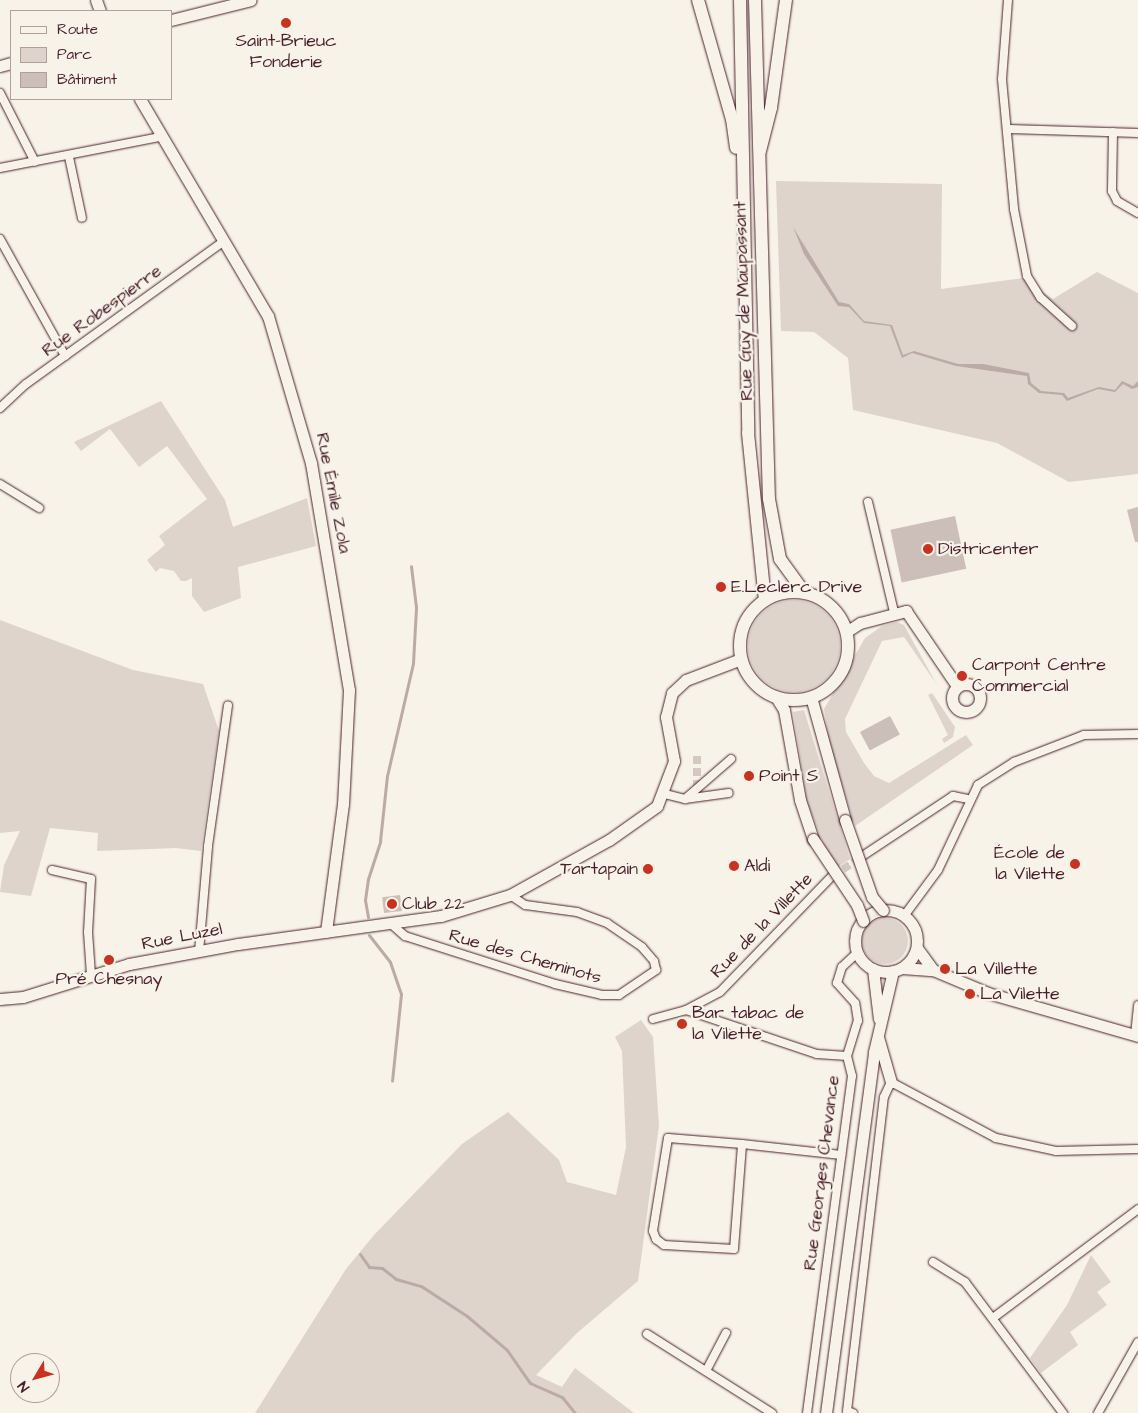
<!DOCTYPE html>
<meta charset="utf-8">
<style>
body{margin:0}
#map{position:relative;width:1138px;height:1413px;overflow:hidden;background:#f7f3e8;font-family:"Architects Daughter",sans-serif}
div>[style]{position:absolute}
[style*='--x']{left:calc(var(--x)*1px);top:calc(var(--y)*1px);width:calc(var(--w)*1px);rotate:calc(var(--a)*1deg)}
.green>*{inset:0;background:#ded4cc}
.round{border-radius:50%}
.water>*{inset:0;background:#bcaaa7}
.stream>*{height:3px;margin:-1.5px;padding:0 1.5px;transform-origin:1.5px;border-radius:1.5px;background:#bcaaa7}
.building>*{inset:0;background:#ccbfb9;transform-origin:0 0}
.street-tunnel>*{height:8px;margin-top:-4px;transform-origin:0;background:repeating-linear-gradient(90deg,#d4c9c2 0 8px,transparent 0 12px)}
.roads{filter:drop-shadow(0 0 1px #4a1f2b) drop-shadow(0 0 1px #4a1f2b)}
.street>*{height:8px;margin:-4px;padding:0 4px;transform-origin:4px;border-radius:4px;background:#f7f3e8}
.secondary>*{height:11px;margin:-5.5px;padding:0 5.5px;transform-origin:5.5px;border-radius:5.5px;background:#f7f3e8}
.secondary>.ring{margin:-5.5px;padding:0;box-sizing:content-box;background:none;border:11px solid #f7f3e8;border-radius:50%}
.primary>*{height:12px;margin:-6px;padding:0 6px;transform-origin:6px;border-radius:6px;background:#f7f3e8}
.primary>.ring{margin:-6px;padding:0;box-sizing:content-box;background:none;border:12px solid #f7f3e8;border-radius:50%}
.bridges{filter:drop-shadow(0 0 1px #4a1f2b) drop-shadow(0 0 1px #4a1f2b)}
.secondary-bridge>*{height:11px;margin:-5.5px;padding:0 5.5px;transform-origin:5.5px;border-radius:5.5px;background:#f7f3e8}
.dots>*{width:14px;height:14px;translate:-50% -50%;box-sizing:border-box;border:2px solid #f7f3e8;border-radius:50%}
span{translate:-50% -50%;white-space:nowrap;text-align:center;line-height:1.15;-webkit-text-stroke:4.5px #f7f3e8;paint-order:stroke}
.poi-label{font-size:18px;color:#4a1f2b}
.left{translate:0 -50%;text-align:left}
.right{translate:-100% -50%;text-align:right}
.street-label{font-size:18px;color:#4a1f2b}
.legend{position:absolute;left:10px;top:10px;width:162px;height:90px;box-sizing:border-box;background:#f7f3e8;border:1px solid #b29e9c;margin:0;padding:6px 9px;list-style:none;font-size:15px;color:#4a1f2b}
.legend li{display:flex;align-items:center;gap:10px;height:25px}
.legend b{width:25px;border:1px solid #b29e9c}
.north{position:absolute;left:10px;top:1353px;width:50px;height:50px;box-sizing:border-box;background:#f7f3e8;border:1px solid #b29e9c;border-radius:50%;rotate:233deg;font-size:14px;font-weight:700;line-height:20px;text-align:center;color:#4a1f2b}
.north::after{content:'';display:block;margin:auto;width:18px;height:22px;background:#c8321e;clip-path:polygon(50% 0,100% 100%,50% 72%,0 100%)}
</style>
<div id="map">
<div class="green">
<div style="clip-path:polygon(776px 181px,942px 184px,941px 289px,1023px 278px,1053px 299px,1097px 272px,1138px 293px,1138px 474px,1069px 482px,997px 443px,853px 410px,848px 358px,814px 332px,781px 331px)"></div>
<div style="clip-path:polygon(161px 401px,225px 500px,233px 527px,307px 498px,316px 546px,238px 567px,241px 598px,204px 612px,192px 596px,192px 578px,186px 581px,181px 581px,174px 571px,160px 568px,156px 572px,147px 560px,165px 545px,159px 536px,207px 499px,167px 446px,139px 467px,110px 429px,81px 451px,74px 442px)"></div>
<div class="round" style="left:748px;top:600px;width:92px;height:92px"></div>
<div style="clip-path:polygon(0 620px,133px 670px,203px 684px,219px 731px,201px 851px,176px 848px,97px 851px,98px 833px,50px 828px,31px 896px,0 892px,4px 865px,20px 831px,0 833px)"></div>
<div style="clip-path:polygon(897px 622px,904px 625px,937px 685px,904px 637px,882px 641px,845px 719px,846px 732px,864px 763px,874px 776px,889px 783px,966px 735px,973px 745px,855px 826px,830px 747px,824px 709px,865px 638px,882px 626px)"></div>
<div style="clip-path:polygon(932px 693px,955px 727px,953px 737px,944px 743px,942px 739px,948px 735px,928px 695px)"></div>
<div style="clip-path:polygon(804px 710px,850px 859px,838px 867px,826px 850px,807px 802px,793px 712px)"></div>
<div class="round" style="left:862px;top:918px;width:46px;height:46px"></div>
<div style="clip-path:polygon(641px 1020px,653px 1037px,659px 1126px,638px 1281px,577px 1333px,536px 1375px,562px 1387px,575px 1368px,634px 1413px,255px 1413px,346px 1269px,374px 1235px,462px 1144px,508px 1112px,559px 1160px,567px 1182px,616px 1195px,626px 1147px,622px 1051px,615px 1037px)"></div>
<div style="clip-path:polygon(1091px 1255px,1111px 1282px,1097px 1292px,1107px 1305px,1070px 1332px,1078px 1345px,1041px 1373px,1030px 1358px,1067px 1305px)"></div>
</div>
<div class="water">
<div style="clip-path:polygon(793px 227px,839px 302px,849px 304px,864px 321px,892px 325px,903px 355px,914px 351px,958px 364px,983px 364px,1029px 373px,1031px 383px,1041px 391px,1064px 393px,1068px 398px,1099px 387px,1115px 390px,1122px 381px,1133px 386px,1138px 381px,1138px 387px,1132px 389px,1123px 384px,1115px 392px,1098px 389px,1067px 401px,1062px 395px,1039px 393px,1028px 384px,1027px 376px,956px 366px,912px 353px,902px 358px,890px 326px,864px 323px,849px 307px,838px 306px,804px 254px)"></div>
</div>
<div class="stream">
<div style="--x:368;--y:917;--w:17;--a:-100"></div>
<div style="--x:365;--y:900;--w:21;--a:-82"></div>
<div style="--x:368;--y:879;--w:40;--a:-72"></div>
<div style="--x:380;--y:841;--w:65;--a:-83.9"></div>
<div style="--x:387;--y:776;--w:116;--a:-77"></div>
<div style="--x:413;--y:663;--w:56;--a:-86.9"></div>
<div style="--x:416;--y:607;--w:41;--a:-97"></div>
<div style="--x:369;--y:935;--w:34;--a:52"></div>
<div style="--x:390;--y:962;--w:34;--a:71"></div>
<div style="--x:401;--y:994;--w:87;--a:95.9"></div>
<div style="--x:360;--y:1254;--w:16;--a:55"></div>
<div style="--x:369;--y:1267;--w:13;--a:4"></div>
<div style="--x:382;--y:1268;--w:18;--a:38"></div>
<div style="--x:396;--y:1279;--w:26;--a:16"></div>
<div style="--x:421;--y:1286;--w:55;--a:33.1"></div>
<div style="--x:467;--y:1316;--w:52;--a:40.4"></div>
<div style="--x:507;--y:1350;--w:40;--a:55.1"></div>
<div style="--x:530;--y:1383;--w:35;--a:24"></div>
<div style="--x:562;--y:1397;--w:21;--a:51"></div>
</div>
<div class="building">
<div style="clip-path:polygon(1138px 507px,1138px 542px,1135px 542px,1127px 510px)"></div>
<div style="left:955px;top:516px;width:54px;height:66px;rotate:78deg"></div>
<div style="left:890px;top:716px;width:21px;height:34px;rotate:62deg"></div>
<div style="left:400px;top:895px;width:16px;height:18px;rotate:83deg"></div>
</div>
<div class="street-tunnel">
<div style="--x:697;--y:788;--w:33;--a:-90"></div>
<div style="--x:833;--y:876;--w:34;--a:-34"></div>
</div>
<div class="roads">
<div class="street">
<div style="--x:1008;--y:0;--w:79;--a:94.3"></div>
<div style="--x:1002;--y:79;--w:131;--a:84.7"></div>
<div style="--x:1014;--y:209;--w:68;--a:79"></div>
<div style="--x:1027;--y:276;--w:26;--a:58"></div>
<div style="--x:1041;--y:298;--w:42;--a:42.1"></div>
<div style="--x:0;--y:93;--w:77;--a:63.1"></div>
<div style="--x:1009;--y:129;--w:129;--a:1.8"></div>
<div style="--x:1113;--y:132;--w:59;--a:91"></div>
<div style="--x:1112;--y:191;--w:11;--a:63"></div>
<div style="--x:1117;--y:201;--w:24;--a:30"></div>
<div style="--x:69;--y:157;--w:62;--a:78"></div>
<div style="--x:0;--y:168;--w:162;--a:-11"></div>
<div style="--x:0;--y:239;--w:134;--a:60.9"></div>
<div style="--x:0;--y:408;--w:35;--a:-43"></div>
<div style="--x:26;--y:384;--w:243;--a:-35.8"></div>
<div style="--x:0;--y:484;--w:46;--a:31.6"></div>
<div style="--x:868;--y:502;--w:113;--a:76.7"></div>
<div style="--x:665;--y:794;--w:21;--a:14"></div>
<div style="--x:685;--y:799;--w:44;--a:-7.8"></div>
<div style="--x:685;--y:799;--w:61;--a:-41"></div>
<div style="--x:864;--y:855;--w:107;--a:-33.5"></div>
<div style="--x:953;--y:796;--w:16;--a:11"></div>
<div style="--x:52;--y:870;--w:40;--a:13"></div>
<div style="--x:91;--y:879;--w:53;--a:93.2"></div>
<div style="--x:88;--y:932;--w:43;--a:86"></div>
<div style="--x:904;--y:916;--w:57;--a:-53.5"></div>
<div style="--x:938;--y:870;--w:94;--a:-64.8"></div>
<div style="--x:978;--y:785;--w:43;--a:-32.6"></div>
<div style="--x:1014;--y:762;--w:75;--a:-21.1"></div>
<div style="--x:1084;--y:735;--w:54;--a:-1.1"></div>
<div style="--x:390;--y:923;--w:20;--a:41"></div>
<div style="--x:405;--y:936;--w:157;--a:17.7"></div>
<div style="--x:555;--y:984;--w:48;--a:13.2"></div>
<div style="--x:602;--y:995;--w:17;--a:0"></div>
<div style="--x:619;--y:995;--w:45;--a:-34"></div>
<div style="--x:656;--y:970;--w:9;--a:-103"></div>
<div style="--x:654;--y:961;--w:18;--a:-131"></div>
<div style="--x:642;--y:947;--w:42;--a:-145.6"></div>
<div style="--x:607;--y:923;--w:32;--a:-160"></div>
<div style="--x:577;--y:912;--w:52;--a:-172.3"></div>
<div style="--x:525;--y:905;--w:18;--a:-146"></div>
<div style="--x:199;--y:952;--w:106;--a:-85.1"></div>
<div style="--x:208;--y:846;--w:142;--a:-81.9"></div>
<div style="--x:686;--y:1010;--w:38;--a:-28"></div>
<div style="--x:720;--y:992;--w:161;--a:-46"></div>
<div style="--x:653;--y:1019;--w:34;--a:-15"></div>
<div style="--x:686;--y:1010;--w:138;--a:18.6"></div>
<div style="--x:817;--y:1054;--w:30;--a:4"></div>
<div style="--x:1135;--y:1035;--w:30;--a:-84"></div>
<div style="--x:742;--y:1144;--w:74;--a:-175.4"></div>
<div style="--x:668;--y:1138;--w:94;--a:99.2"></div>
<div style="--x:653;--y:1231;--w:9;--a:69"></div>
<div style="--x:656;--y:1239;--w:10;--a:37"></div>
<div style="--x:664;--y:1245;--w:70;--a:3.3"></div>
<div style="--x:734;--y:1249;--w:105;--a:-85.6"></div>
<div style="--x:742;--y:1144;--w:100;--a:6.3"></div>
<div style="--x:933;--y:1262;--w:38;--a:32"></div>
<div style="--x:965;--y:1282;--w:164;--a:53.2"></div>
<div style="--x:993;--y:1318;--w:181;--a:-36.9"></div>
<div style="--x:647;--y:1334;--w:148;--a:32.3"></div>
<div style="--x:706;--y:1371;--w:43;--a:-62.2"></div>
<div style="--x:807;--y:1413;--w:340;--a:-82.4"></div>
<div style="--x:852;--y:1076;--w:21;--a:-104"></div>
<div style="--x:847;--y:1056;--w:37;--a:-73"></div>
<div style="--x:858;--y:1021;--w:18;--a:-99"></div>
<div style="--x:855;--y:1003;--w:27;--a:-132"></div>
<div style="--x:837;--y:983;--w:17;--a:-73"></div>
<div style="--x:842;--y:967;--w:22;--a:-43"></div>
<div style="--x:853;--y:1413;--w:6;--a:-162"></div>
<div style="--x:847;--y:1411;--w:316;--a:-83.3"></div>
<div style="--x:884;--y:1097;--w:17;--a:-65"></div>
<div style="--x:891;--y:1082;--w:119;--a:28.1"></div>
<div style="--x:996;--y:1138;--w:61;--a:12.2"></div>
<div style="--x:1056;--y:1151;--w:82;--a:-1.4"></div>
<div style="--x:1098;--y:1413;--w:81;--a:-60.6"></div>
</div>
<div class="secondary">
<div style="--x:96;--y:0;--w:12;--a:70"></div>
<div style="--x:171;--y:20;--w:82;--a:-14"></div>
<div style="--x:0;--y:66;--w:11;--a:-15"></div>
<div style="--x:140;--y:99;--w:252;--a:59.5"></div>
<div style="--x:268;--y:316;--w:153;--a:73.7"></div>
<div style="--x:311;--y:463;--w:230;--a:80.5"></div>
<div style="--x:349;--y:690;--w:114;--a:93"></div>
<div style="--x:343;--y:804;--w:129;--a:97.6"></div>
<div style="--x:846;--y:632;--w:17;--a:-33"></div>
<div style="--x:860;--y:623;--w:48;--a:-14.6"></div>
<div style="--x:906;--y:611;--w:91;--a:55.8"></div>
<div class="ring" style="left:952px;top:684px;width:17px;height:17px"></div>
<div style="--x:776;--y:697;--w:15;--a:58"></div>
<div style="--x:784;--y:710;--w:91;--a:79.9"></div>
<div style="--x:800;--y:800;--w:41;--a:71.6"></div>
<div style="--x:811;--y:697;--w:128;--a:74.5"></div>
<div class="ring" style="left:855px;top:910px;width:51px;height:51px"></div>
<div style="--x:917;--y:948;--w:27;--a:54"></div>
<div style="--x:902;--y:968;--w:31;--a:4"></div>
<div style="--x:933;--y:970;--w:60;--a:22.7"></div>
<div style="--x:988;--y:993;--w:156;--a:16"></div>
<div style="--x:873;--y:969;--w:50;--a:83.2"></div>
<div style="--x:0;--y:999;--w:23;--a:-5"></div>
<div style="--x:23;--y:997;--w:111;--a:-17.3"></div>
<div style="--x:129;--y:964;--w:111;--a:-10.4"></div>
<div style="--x:238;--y:944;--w:205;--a:-7.9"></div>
<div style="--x:441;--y:916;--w:72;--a:-16.9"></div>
<div style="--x:510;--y:895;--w:113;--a:-29.1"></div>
<div style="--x:609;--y:840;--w:59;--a:-35.3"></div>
<div style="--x:657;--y:806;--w:48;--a:-69.3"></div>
<div style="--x:674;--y:761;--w:45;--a:-100.3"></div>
<div style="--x:666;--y:717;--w:25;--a:-76"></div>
<div style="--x:672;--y:693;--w:19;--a:-43"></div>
<div style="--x:686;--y:680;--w:59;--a:-20.9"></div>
<div style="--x:878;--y:1037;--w:47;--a:73.9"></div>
<div style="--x:826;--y:1413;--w:364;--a:-82.4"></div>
<div style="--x:874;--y:1052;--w:83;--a:-76.8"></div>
</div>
<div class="primary">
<div style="--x:698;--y:0;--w:124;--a:74.1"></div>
<div style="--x:732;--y:119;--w:29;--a:82"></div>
<div style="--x:740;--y:0;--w:433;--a:88.9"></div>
<div style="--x:748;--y:433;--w:168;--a:84.2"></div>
<div style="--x:755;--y:0;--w:499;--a:88.4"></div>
<div style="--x:769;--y:499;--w:61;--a:79.6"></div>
<div style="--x:780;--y:559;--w:41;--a:54"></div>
<div style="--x:760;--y:151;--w:44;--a:-75.7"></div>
<div style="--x:771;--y:108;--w:109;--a:-82.1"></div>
<div class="ring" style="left:740px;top:592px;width:96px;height:96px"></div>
</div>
</div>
<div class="bridges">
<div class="secondary-bridge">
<div style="--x:845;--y:820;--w:82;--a:70.7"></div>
<div style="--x:872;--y:897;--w:17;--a:50"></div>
<div style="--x:813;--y:839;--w:79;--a:56.3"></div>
<div style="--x:857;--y:905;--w:17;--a:69"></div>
</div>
</div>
<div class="dots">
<div style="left:286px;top:23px;background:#c8321e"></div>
<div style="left:928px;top:549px;background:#c8321e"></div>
<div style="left:721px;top:587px;background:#c8321e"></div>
<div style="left:962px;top:676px;background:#c8321e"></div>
<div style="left:749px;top:776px;background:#c8321e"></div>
<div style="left:1075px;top:864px;background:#c8321e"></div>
<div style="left:734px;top:866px;background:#c8321e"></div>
<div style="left:648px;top:869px;background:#c8321e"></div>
<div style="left:392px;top:904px;background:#c8321e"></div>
<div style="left:109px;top:960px;background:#c8321e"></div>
<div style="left:945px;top:969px;background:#c8321e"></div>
<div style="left:970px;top:994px;background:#c8321e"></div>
<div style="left:682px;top:1024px;background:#c8321e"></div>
</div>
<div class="poi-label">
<span style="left:286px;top:52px">Saint-Brieuc<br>Fonderie</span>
<span class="left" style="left:938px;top:549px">Districenter</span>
<span class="left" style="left:731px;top:587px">E.Leclerc Drive</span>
<span class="left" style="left:972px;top:676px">Carpont Centre<br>Commercial</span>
<span class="left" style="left:759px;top:776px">Point S</span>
<span class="right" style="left:1065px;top:864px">École de<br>la Vilette</span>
<span class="left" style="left:744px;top:866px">Aldi</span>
<span class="right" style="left:638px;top:869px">Tartapain</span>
<span class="left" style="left:402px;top:904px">Club 22</span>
<span class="left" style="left:955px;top:969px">La Villette</span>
<span style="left:109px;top:979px">Pré Chesnay</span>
<span class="left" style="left:980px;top:994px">La Vilette</span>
<span class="left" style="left:692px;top:1024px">Bar tabac de<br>la Vilette</span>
</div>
<div class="street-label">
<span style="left:744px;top:301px;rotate:-92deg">Rue Guy de Maupassant</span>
<span style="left:102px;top:311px;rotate:-36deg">Rue Robespierre</span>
<span style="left:333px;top:493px;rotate:79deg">Rue Émile Zola</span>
<span style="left:762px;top:926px;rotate:-46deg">Rue de la Villette</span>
<span style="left:182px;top:937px;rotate:-11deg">Rue Luzel</span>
<span style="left:525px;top:957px;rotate:16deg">Rue des Cheminots</span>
<span style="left:822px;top:1173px;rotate:-83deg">Rue Georges Chevance</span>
</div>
<ul class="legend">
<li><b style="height:6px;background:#f7f3e8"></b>Route</li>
<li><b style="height:14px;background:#ded4cc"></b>Parc</li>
<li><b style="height:14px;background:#ccbfb9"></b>Bâtiment</li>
</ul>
<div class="north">N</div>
</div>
